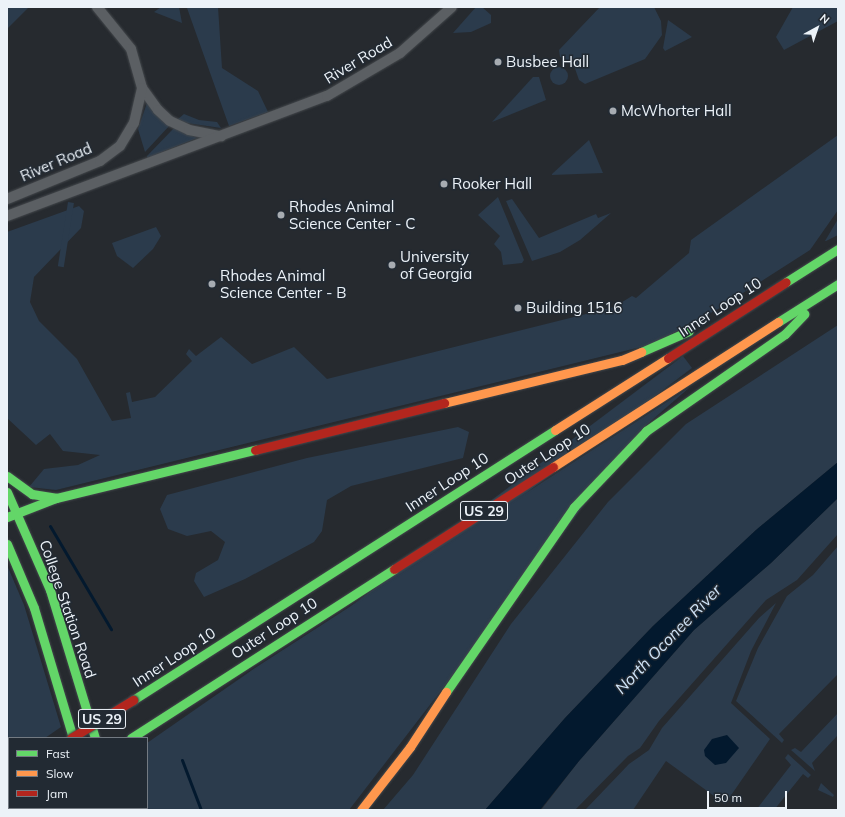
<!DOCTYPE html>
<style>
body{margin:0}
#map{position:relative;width:845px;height:817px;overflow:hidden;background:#262a2f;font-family:Mulish,sans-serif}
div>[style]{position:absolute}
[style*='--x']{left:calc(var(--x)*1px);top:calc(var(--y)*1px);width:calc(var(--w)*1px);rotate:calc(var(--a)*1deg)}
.green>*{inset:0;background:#2b3b4c;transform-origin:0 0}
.round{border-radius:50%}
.water>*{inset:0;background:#03192e}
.stream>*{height:3px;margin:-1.5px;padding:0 1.5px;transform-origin:1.5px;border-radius:1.5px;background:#03192e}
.roads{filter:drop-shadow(0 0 1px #44484c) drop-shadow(0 0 1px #44484c)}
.street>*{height:10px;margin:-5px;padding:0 5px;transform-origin:5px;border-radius:5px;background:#5b5f63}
.fast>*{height:9px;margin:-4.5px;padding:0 4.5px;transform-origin:4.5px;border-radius:4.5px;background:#63d668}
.slow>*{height:9px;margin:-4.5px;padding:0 4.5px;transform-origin:4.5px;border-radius:4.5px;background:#ff974d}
.jam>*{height:9px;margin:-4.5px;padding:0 4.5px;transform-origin:4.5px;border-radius:4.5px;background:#b3261e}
.bridges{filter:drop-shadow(0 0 1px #44484c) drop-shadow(0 0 1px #44484c)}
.jam-bridge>*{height:9px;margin:-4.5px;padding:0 4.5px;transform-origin:4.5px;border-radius:4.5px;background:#b3261e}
.dots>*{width:11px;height:11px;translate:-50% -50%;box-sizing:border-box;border:2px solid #222a33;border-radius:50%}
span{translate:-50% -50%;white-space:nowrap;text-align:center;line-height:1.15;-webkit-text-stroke:3px #222a33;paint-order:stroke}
.shield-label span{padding:1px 3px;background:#222a33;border:1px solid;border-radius:3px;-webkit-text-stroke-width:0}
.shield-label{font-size:14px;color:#ecf2f8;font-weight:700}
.street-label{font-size:15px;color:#ecf2f8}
.poi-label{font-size:15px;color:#ecf2f8}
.left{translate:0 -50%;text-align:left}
.water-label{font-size:16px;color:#d1e5f9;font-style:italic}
.frame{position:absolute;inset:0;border:8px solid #ecf2f8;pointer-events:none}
.legend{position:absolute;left:8px;top:737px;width:140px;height:72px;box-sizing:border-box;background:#222a33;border:1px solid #737a82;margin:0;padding:5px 7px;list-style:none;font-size:12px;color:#ecf2f8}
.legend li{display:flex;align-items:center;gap:8px;height:20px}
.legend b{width:20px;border:1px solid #737a82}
.north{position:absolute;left:797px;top:8px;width:40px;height:40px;-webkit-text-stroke:3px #222a33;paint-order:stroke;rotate:40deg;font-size:11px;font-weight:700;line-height:16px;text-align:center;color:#ecf2f8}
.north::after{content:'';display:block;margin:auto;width:14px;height:18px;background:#ecf2f8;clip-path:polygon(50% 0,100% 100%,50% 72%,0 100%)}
.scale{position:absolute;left:707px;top:791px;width:80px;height:18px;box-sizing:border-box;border:2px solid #ecf2f8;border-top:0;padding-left:5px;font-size:12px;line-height:14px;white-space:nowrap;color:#ecf2f8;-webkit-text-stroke:3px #222a33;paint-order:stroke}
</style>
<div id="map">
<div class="green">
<div style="clip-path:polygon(7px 7px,29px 7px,7px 29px)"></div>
<div style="clip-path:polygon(161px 7px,179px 7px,182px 23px,154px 12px)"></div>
<div style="clip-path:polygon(218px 7px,222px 68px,258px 91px,268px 112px,229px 126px,187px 8px)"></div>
<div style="clip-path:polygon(476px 7px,482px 7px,491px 15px,491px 23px,471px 32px,453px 33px)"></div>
<div style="clip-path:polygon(600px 7px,654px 7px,661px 21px,662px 35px,645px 59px,585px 84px,579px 80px,573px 63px,560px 57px,559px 50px)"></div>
<div style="clip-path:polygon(793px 7px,838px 7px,838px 21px,784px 50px,776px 37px)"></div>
<div style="clip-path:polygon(668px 20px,692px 37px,665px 51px,663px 48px)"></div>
<div class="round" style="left:550px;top:67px;width:18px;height:18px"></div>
<div style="clip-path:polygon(533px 77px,539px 77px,546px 100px,492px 122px)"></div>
<div style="clip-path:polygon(147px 103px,170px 125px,145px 152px,138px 129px)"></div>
<div style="clip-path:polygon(184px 114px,199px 120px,217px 122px,221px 128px,187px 123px,178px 119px)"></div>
<div style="clip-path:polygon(174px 128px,197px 138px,147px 158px,147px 156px)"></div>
<div style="clip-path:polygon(838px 135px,838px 210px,810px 250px,718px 309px,653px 344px,56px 490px,29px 487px,44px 469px,78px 465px,100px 455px,63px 451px,50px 434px,36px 445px,7px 418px,7px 232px,79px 206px,84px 211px,81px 228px,34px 277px,30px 302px,39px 321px,77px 359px,112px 421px,131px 418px,126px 393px,130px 392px,132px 402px,155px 397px,192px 361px,186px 354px,189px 349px,196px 356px,221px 337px,252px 364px,294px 347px,327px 379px,614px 307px,632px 296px,636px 298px,689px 253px,691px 240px)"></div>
<div style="clip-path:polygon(589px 140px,603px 173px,552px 175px,552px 174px)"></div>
<div style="clip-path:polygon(498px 197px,524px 260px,522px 263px,503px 265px,501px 252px,494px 244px,500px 236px,478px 215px)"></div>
<div style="clip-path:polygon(512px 199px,539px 238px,596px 214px,598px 218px,611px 213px,580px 240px,560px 252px,532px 261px,506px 201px)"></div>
<div style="left:68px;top:202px;width:6px;height:65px;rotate:9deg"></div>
<div style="clip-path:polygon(838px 219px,838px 235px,826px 241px,825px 241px)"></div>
<div style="clip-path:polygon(156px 227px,161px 236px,153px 249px,133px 268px,117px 256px,112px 243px)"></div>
<div style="clip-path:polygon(838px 325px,838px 462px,756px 530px,653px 626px,565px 718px,485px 810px,383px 810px,413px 775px,511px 624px,608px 502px,686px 424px)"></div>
<div style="left:683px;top:356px;width:15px;height:649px;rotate:53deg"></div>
<div style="clip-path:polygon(690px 387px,644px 427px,349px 810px,130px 810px,147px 808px,147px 743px,255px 668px)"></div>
<div style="clip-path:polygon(458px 427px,469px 432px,463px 458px,351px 486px,327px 500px,322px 531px,314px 542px,245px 579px,204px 597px,194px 581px,196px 573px,218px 560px,225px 542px,211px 531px,187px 536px,168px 529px,160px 509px,167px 495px,307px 458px)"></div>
<div style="clip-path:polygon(838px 498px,838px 534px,797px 580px,766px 600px,659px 721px,640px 748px,628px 756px,575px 810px,541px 810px,579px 761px,694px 630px,771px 563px)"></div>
<div style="clip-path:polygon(838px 546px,838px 674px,779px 734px,784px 740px,782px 743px,736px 701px,758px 648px,787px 596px,813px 575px)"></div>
<div style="clip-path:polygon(7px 565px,24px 605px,61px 727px,45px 738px,9px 738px,7px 764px)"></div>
<div style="clip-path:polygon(776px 603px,751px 651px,731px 703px,770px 739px,725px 804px,666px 761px,633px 810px,585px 810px,629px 764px,649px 750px,662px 728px,759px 618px)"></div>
<div style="clip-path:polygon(838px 713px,838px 735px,812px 763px,815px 771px,791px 750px,795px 748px,801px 752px)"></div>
<div style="clip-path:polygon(788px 754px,811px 775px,808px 778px,803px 774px,774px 810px,756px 810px,791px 765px,785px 758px)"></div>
<div style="clip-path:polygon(821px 783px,834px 795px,833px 797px,818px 790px)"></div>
</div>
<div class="water">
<div style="clip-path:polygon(838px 462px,838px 498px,771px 563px,694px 630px,579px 761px,540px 810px,485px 810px,565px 718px,653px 626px,756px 530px)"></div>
<div style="clip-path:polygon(727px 735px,739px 748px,726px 763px,715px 765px,705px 756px,704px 750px,712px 739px)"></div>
</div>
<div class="stream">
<div style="--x:50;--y:526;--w:120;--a:59.4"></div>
<div style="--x:182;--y:760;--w:53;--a:69.2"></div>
</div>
<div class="roads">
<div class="street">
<div style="--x:97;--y:7;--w:54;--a:51"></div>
<div style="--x:131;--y:49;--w:41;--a:74.2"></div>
<div style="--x:142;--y:88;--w:27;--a:54"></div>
<div style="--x:158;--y:110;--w:16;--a:43"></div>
<div style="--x:170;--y:121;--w:21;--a:25"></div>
<div style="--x:189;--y:130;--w:33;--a:11"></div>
<div style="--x:7;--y:199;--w:100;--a:-22.2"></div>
<div style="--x:100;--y:161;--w:25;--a:-37"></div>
<div style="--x:120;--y:146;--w:27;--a:-59"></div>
<div style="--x:134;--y:123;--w:36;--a:-77"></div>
<div style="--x:7;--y:216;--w:342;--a:-20.6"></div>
<div style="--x:327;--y:96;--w:85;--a:-30.5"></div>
<div style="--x:400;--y:53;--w:69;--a:-41.5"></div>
</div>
<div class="fast">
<div style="--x:786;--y:282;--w:62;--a:-32.4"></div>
<div style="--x:778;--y:322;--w:71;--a:-32.3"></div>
<div style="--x:641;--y:352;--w:52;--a:-23.6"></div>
<div style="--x:7;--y:476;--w:31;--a:36"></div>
<div style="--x:32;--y:494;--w:24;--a:9"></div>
<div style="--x:7;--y:492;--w:107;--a:66.3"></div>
<div style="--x:50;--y:590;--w:155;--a:73.1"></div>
<div style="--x:7;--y:517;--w:53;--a:-21.2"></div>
<div style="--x:56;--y:498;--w:205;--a:-13.6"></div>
<div style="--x:7;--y:544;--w:69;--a:67.1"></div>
<div style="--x:34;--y:608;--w:136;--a:73.3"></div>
<div style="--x:446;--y:692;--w:225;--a:-55.3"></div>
<div style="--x:574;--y:507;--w:105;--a:-46.5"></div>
<div style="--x:646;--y:431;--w:169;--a:-34.9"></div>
<div style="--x:785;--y:334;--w:28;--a:-46"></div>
<div style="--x:133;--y:700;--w:501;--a:-32.61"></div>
<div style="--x:131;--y:738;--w:313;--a:-32.7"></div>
<div style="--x:14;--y:810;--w:4;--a:-34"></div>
</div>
<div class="slow">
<div style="--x:444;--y:403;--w:183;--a:-13.6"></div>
<div style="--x:622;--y:360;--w:21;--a:-23"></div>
<div style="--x:555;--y:430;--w:134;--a:-32.5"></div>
<div style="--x:553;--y:467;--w:268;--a:-32.8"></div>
<div style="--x:7;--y:778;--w:2;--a:-27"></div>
<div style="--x:115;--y:808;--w:2;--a:63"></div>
<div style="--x:361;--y:810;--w:80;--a:-52.1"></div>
<div style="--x:410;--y:747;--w:66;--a:-56.8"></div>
</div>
<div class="jam">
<div style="--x:668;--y:358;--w:140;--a:-32.8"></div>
<div style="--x:255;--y:450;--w:195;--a:-14"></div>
<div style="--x:394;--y:569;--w:189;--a:-32.7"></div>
<div style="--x:93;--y:808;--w:2;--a:63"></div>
</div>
</div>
<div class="bridges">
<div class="jam-bridge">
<div style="--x:71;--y:738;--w:73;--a:-31.5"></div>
</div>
</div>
<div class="dots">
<div style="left:498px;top:62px;background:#a7acb2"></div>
<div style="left:613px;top:111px;background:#a7acb2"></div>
<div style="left:444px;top:184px;background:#a7acb2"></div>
<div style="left:281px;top:215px;background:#a7acb2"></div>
<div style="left:392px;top:265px;background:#a7acb2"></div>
<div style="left:212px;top:284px;background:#a7acb2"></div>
<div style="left:518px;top:308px;background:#a7acb2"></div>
</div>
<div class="shield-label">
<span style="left:484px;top:511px">US 29</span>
<span style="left:102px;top:719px">US 29</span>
</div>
<div class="street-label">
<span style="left:358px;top:60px;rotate:-31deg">River Road</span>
<span style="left:56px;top:162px;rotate:-23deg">River Road</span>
<span style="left:720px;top:307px;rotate:-33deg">Inner Loop 10</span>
<span style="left:547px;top:454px;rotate:-33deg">Outer Loop 10</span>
<span style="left:447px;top:482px;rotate:-33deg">Inner Loop 10</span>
<span style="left:68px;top:609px;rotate:71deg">College Station Road</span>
<span style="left:274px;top:628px;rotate:-33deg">Outer Loop 10</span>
<span style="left:174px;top:657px;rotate:-33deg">Inner Loop 10</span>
</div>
<div class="poi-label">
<span class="left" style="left:506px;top:62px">Busbee Hall</span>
<span class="left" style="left:621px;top:111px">McWhorter Hall</span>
<span class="left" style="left:452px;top:184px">Rooker Hall</span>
<span class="left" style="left:289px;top:215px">Rhodes Animal<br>Science Center - C</span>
<span class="left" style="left:400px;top:265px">University<br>of Georgia</span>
<span class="left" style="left:220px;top:284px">Rhodes Animal<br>Science Center - B</span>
<span class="left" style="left:526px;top:308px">Building 1516</span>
</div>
<div class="water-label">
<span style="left:668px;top:639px;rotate:-46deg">North Oconee River</span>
</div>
<div class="frame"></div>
<ul class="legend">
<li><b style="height:5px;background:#63d668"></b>Fast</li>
<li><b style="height:5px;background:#ff974d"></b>Slow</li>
<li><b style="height:5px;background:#b3261e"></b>Jam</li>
</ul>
<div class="north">N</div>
<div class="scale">50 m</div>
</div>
